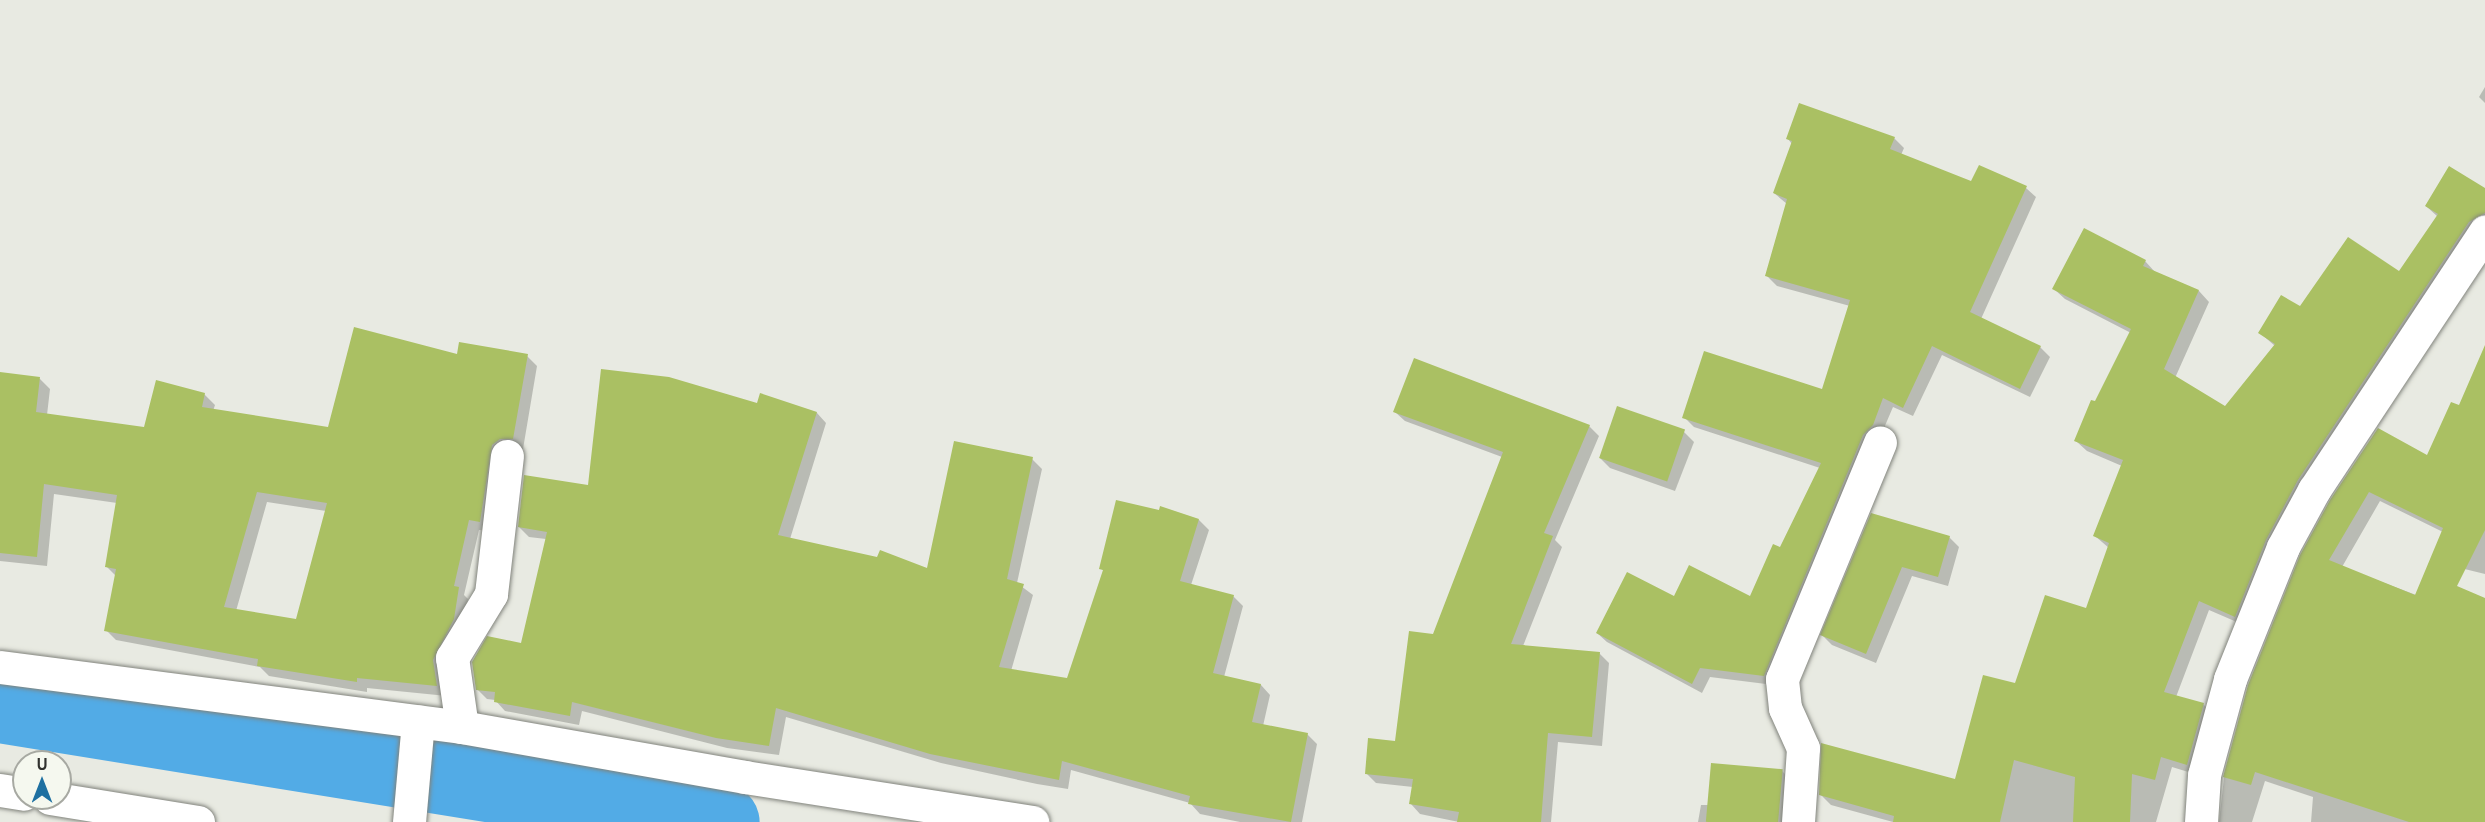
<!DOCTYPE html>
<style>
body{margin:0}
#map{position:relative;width:2485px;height:822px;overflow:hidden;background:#e8eae2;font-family:Ubuntu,sans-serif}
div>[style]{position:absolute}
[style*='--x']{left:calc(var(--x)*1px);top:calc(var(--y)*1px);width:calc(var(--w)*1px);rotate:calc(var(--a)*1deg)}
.shadow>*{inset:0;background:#0003}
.river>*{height:76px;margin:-38px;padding:0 38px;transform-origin:38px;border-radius:38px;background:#52abe6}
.building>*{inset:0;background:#aac063;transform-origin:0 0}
.roads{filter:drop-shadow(0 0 2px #81837c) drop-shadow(0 0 2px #81837c)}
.street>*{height:33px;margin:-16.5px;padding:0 16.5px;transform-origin:16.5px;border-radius:16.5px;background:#fff}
span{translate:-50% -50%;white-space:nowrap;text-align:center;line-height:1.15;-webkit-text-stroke:4.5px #f5f8ef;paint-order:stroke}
.north{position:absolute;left:12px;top:750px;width:60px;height:60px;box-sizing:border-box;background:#f5f8ef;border:2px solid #a7a9a2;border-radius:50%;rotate:0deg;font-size:16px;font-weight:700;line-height:24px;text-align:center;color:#31322f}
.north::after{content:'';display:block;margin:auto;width:21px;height:27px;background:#1e70a1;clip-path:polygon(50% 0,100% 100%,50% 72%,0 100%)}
</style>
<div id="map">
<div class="shadow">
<div style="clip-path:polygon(2485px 87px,2485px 103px,2479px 97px)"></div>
<div style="clip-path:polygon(1894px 138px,1904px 148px,1901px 155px,1972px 183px,2026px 188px,2036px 197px,1981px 319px,2040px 347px,2050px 357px,2030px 397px,1942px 355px,1913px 416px,1893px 407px,1774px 685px,1710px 677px,1702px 693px,1607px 642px,1597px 633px,1674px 598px,1751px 598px,1781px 549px,1820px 468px,1694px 427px,1684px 417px,1823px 391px,1850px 306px,1777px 286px,1767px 276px,1787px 204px,1774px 193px,1792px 144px,1788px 139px)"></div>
<div style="clip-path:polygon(2485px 190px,2485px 229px,2246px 626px,2209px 610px,2176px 697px,2203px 704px,2214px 715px,2198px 775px,2172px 767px,2156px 822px,1893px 822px,1831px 805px,1820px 794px,1956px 781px,2016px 685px,2087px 610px,2109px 548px,2095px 536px,2122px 466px,2087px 451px,2076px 441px,2131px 333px,2065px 299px,2054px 289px,2145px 261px,2155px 272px,2199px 291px,2209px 302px,2175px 378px,2226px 408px,2275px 346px,2260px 333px,2300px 308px,2399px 273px,2438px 217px,2426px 206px)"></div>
<div style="clip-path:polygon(evenodd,458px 356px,527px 356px,537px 366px,523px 449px,511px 448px,490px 531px,479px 530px,464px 595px,468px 599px,464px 629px,447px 696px,367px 688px,367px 692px,269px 676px,260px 667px,116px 640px,106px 630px,116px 576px,107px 567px,117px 503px,54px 494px,47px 566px,0 561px,0 374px,40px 379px,50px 389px,47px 415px,145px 429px,204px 394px,215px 405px,213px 411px,329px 428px,458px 356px,267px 502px,326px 511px,297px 621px,236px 611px,267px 502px)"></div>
<div style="clip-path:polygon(2485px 367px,2485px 574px,2444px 564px,2443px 532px,2380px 501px,2342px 567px,2485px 621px,2485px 822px,2311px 822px,2313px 797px,2265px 781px,2252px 822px,2219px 822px,2224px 778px,2249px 685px,2331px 500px,2427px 458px)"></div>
<div style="clip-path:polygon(761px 395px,817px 413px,826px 423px,790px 539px,928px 570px,1032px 459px,1042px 469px,1017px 583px,1033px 595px,1011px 671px,1068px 679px,1104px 571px,1101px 568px,1161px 508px,1199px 520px,1209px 530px,1191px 585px,1233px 596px,1243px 606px,1224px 677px,1261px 685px,1270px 695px,1263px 726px,1307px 734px,1317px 744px,1302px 822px,1240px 822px,1200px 814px,1190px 803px,1071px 770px,1068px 789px,1037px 784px,941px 763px,786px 717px,779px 755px,727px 748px,582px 711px,579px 725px,505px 711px,495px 700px,487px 699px,477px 689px,522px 644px,546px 539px,529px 537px,519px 527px,590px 487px,758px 404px)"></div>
<div style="clip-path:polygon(1395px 412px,1589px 426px,1599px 436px,1555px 540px,1562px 547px,1523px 646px,1599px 653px,1609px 663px,1602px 746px,1558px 742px,1551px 822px,1459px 822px,1420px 814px,1411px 804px,1413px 787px,1376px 783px,1366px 773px,1396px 743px,1502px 457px,1405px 421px)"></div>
<div style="clip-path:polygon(1684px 432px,1694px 442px,1675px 491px,1610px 468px,1600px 458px)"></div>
<div style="clip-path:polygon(1872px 515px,1949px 537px,1959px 547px,1948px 586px,1912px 576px,1876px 663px,1832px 645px,1822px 635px)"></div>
<div style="clip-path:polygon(1782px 771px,1792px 781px,1788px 822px,1698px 822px,1701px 805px,1709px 805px)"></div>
</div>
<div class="river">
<div style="--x:0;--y:705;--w:731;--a:9.2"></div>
</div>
<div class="building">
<div style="clip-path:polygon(1799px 103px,1895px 137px,1890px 149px,1971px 181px,1979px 165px,2027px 186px,1970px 312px,2041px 346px,2020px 389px,1932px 346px,1903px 408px,1883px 398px,1873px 425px,1863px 435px,1764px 676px,1700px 668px,1692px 684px,1596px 633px,1627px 572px,1674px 596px,1689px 565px,1750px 596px,1773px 544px,1780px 547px,1821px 463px,1682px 418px,1704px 351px,1822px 389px,1850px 300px,1765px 276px,1787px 199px,1773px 193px,1792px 141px,1786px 139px)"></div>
<div style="clip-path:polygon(2449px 166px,2485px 188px,2485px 213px,2469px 222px,2298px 480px,2266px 540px,2235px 617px,2199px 601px,2164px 692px,2204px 703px,2187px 765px,2161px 757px,2155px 780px,2132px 774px,2130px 822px,2073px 822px,2075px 777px,2014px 760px,2000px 822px,1893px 822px,1894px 816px,1819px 795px,1821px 743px,1955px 779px,1983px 675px,2015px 683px,2045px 595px,2086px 608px,2109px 543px,2093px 536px,2123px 460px,2074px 441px,2091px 400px,2095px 401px,2131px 329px,2052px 289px,2084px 228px,2146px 260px,2143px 266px,2199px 290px,2164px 369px,2225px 406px,2275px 344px,2258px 333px,2281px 295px,2300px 306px,2348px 237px,2399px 271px,2438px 214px,2425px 206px)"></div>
<div style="clip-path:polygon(evenodd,354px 327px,457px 354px,459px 342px,528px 354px,513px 439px,500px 439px,492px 445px,480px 522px,469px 520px,454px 586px,459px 587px,454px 619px,433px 660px,437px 686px,357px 678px,357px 682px,257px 666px,258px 659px,104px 631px,116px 569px,105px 567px,117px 495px,44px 484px,37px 557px,0 553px,0 372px,40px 377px,36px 412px,144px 427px,156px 380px,205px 393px,202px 407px,328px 427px,354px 327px,257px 492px,327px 503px,296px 619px,224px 607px,257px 492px)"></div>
<div style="clip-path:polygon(evenodd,2485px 345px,2485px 530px,2457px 586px,2485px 598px,2485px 822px,2409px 822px,2255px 772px,2251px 785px,2223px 777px,2248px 685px,2300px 555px,2330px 500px,2378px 428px,2427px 455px,2451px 402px,2459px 405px,2485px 345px,2369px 492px,2443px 528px,2415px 595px,2329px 560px,2369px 492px)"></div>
<div style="clip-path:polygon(1414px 358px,1590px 425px,1544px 533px,1553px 536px,1511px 644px,1600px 652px,1592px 737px,1548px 733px,1541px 822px,1457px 822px,1459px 812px,1409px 804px,1413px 779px,1365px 774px,1368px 738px,1395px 741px,1409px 631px,1433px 634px,1503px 452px,1393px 412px)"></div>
<div style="clip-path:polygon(601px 369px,669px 377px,757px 403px,760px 393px,817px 412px,778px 535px,877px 557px,880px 550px,927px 568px,954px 441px,1033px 457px,1007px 579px,1024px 584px,999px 667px,1067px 678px,1103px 570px,1099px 569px,1116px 500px,1159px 510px,1160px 506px,1199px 519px,1180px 581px,1234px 595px,1213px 673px,1261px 684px,1252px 722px,1308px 733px,1291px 822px,1188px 804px,1190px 796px,1062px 761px,1059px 780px,930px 754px,776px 708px,769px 746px,716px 738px,572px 702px,570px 716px,494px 702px,495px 692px,476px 690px,472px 662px,487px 636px,521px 643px,547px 532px,518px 527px,524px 475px,588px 485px)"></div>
<div style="left:1617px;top:406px;width:72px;height:55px;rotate:19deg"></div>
<div style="clip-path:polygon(1871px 513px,1950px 536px,1938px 577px,1902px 567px,1866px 654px,1820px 635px)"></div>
<div style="left:1711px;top:763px;width:72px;height:59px;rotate:5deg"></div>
</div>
<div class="roads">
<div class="street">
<div style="--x:0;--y:667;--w:466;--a:7.4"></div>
<div style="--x:462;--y:727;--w:287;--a:10"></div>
<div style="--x:745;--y:777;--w:291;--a:8.9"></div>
<div style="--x:462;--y:727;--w:70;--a:-98.2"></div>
<div style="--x:452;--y:658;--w:75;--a:-58.6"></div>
<div style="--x:491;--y:594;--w:139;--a:-83.4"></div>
<div style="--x:0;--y:790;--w:24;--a:9"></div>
<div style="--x:50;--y:798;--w:150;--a:9.2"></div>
<div style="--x:409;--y:822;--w:101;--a:-84.9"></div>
<div style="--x:1798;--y:822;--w:74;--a:-86.1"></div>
<div style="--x:1803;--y:748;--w:44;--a:-114.2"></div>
<div style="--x:1785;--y:708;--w:29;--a:-96"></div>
<div style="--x:1782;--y:679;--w:256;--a:-67.5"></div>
<div style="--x:2201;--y:822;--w:47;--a:-86.3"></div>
<div style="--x:2204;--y:775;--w:99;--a:-74.8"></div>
<div style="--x:2230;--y:679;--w:142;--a:-68.1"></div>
<div style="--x:2283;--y:547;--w:65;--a:-61.5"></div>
<div style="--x:2314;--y:490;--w:310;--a:-56.5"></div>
</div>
</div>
<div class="north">U</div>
</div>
